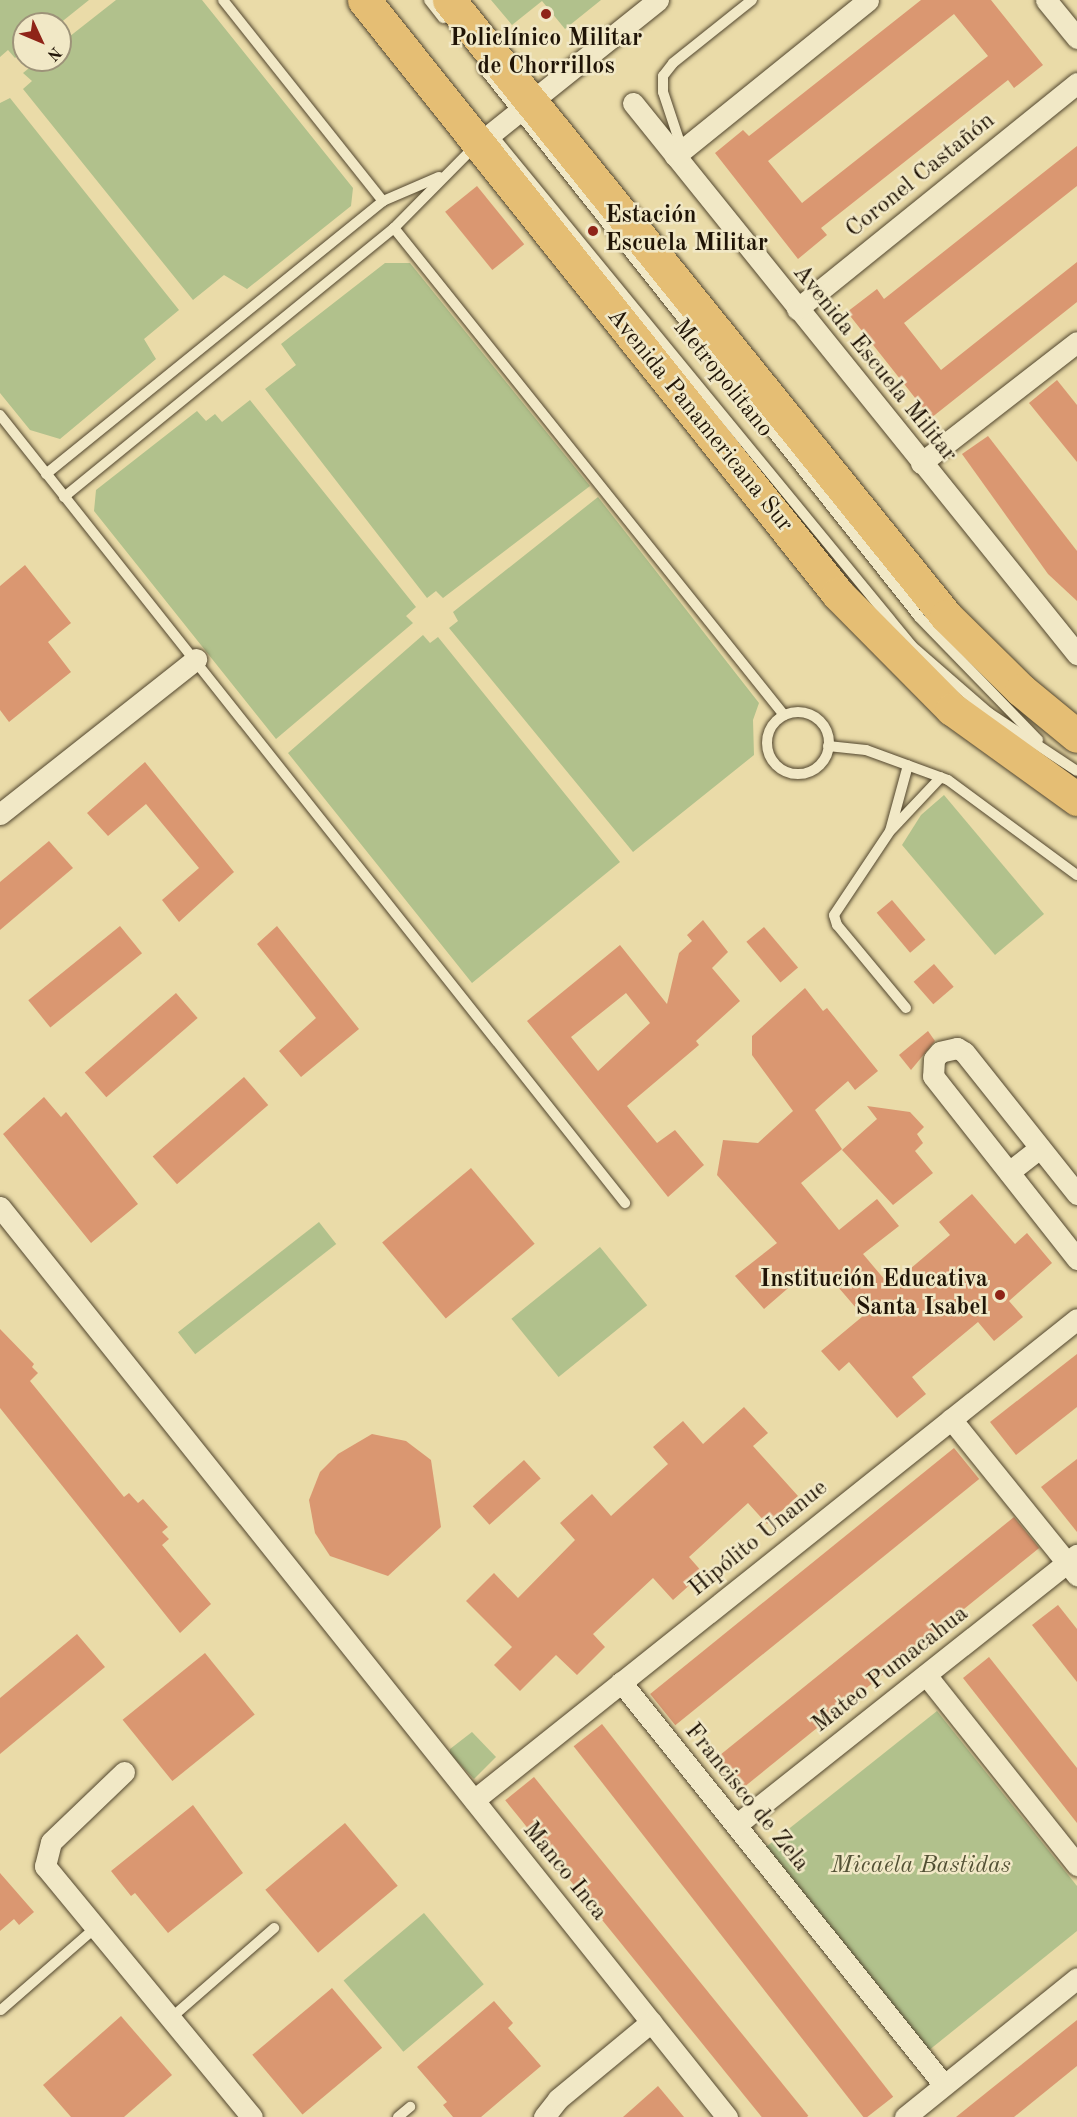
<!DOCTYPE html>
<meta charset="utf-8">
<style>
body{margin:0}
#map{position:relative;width:1077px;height:2117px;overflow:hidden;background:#eadba8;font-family:"Old Standard TT",serif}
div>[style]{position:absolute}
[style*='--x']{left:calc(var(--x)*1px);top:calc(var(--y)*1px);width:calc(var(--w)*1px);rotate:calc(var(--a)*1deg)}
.green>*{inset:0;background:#b1c18c;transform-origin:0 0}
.building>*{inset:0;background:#da9771;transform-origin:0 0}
.roads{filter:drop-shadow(0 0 2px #52462e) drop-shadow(0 0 2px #52462e)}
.lane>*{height:10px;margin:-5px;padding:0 5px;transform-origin:5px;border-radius:5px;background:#f1e8c6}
.lane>.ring{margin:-5px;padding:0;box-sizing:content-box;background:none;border:10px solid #f1e8c6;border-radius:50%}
.street>*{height:21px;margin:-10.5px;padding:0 10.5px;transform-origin:10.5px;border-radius:10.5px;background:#f1e8c6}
.primary>*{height:33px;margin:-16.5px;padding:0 16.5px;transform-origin:16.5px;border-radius:16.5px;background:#e5be74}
.dots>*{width:16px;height:16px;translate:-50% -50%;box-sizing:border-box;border:3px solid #f1e8c6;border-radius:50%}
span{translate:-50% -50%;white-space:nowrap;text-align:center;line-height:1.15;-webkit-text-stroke:5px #f1e8c6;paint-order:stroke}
.poi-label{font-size:24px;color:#201406;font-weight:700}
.left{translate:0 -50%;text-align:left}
.right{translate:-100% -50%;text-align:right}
.street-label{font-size:24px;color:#201406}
.park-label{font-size:24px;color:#535135;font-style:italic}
.north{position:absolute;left:12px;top:12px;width:60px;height:60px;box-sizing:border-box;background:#f1e8c6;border:2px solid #9d9379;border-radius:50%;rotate:134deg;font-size:16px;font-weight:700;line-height:24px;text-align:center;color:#201406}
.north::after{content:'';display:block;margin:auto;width:21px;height:27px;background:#8f2418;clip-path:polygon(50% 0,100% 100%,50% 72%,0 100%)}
</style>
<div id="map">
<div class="green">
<div style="clip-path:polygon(0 0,89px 0,59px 24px,24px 24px,24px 51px,15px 58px,8px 50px,0 57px)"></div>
<div style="clip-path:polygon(116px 0,202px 0,353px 188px,351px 206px,247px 289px,224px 275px,193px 300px,23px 89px,32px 81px,23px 73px,39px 60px,60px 60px,60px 44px)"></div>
<div style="clip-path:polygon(491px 0,601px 0,565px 29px,542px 1px,512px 25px)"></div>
<div style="clip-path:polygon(10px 98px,179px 310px,144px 339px,156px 359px,60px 439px,30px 430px,0 393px,0 103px)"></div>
<div style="clip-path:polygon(385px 263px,410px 263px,590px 486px,443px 598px,436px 591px,427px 598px,265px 389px,296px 365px,281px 344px)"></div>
<div style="clip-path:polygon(250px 400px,416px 607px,406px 616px,413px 623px,276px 739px,94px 511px,96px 490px,197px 411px,206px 421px,215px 414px,222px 422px)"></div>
<div style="clip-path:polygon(598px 497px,759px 703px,753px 720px,754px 755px,633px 852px,449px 628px,458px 621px,453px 612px)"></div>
<div style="clip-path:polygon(423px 635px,430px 643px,438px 637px,620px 862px,472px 983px,288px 753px)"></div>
<div style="clip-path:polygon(944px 795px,1044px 914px,995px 955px,902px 845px,921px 815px)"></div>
<div style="left:319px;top:1222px;width:28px;height:179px;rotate:52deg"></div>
<div style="left:600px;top:1247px;width:75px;height:114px;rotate:51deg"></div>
<div style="clip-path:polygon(937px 1711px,1077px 1886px,1077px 1931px,928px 2051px,766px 1847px)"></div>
<div style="clip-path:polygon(472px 1732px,496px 1757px,474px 1779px,450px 1754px,450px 1749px)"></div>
<div style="left:424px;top:1913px;width:93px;height:105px;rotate:50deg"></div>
</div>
<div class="building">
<div style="clip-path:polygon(evenodd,921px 0,991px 0,1043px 65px,1014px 88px,1008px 80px,821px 228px,827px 235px,798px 259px,715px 153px,743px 130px,749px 136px,921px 0,954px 14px,988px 56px,802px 203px,768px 161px,954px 14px)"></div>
<div style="clip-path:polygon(1077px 146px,1077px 186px,904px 323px,941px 370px,1077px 262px,1077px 302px,931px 418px,847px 312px,877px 289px,884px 299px)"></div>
<div style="left:477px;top:186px;width:75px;height:41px;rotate:51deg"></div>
<div style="clip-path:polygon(1057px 380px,1077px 405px,1077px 462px,1029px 403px)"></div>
<div style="clip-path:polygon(988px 436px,1077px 551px,1077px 601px,1048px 574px,962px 454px)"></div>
<div style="clip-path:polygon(25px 565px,71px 623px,48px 642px,71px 672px,9px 722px,0 710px,0 586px)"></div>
<div style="clip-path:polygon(145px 762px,234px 872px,179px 922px,162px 900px,199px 868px,146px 804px,108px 836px,87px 813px)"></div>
<div style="clip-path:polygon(49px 841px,73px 868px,0 930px,0 882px)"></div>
<div style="left:892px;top:900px;width:52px;height:20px;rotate:50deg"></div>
<div style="clip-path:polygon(evenodd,703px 920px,728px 952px,712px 968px,740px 1001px,696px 1041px,699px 1045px,627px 1106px,657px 1143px,675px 1130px,704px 1165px,668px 1197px,527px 1021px,620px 945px,667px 1004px,679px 953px,692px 941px,687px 935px,703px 920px,626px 993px,650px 1023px,598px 1071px,571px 1037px,626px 993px)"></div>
<div style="left:120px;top:926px;width:35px;height:118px;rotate:51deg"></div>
<div style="clip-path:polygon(277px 926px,359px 1029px,301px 1077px,279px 1051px,316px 1018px,257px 944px)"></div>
<div style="left:764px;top:927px;width:53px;height:23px;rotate:50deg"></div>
<div style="left:934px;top:964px;width:30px;height:27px;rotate:49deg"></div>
<div style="clip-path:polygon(805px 988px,823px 1011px,827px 1008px,878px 1071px,855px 1090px,848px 1081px,815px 1110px,842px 1149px,801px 1183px,839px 1230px,877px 1199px,899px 1226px,863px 1254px,890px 1286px,950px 1235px,939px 1222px,972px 1194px,1015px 1244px,1027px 1233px,1052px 1263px,1009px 1301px,1023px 1317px,994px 1341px,978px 1322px,912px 1377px,926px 1394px,897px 1418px,849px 1362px,839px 1371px,821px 1351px,863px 1316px,832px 1280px,823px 1287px,809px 1270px,764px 1309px,735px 1276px,777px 1243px,717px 1175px,723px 1140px,758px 1143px,793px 1111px,752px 1055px,752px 1036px)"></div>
<div style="left:176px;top:993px;width:33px;height:121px;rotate:49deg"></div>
<div style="clip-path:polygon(928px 1031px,935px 1041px,911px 1070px,899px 1055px)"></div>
<div style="left:244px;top:1077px;width:37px;height:121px;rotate:49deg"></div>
<div style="clip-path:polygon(44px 1097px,61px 1117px,66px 1112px,138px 1204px,91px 1243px,3px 1134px)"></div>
<div style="clip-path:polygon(867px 1106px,910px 1112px,924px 1127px,917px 1134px,923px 1143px,915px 1151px,933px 1173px,893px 1205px,842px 1150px,877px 1119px)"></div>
<div style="left:471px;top:1168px;width:99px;height:116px;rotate:50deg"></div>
<div style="clip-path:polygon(0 1329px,34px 1364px,32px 1367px,38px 1373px,30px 1381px,124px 1497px,129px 1493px,138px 1503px,143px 1499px,168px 1527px,162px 1532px,169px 1539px,162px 1545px,211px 1604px,180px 1633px,0 1408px)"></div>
<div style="clip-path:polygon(1077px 1354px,1077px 1407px,1016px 1455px,990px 1422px)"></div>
<div style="clip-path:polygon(744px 1407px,768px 1433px,753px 1446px,798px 1496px,767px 1524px,748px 1503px,689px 1557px,703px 1573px,673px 1600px,653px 1578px,593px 1634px,605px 1647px,577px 1675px,556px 1655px,520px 1691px,494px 1665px,512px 1647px,466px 1601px,494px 1573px,518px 1598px,575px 1540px,560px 1523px,592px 1494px,611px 1516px,668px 1464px,653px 1447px,683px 1421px,703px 1444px)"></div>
<div style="clip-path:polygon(372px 1434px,406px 1441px,431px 1460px,441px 1527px,388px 1576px,330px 1556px,315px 1533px,309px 1500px,320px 1472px,338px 1454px)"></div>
<div style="left:954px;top:1448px;width:40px;height:391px;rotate:51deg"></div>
<div style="clip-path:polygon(1077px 1459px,1077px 1532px,1041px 1487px)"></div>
<div style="left:524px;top:1460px;width:25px;height:69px;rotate:48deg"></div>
<div style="left:1014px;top:1517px;width:40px;height:389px;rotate:51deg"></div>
<div style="clip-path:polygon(1058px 1605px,1077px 1629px,1077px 1682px,1032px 1625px)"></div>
<div style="clip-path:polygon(77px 1634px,105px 1667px,0 1754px,0 1698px)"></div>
<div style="left:205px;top:1653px;width:79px;height:106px;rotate:51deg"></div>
<div style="clip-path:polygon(989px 1657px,1077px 1768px,1077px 1823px,963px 1678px)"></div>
<div style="left:602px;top:1724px;width:473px;height:36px;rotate:52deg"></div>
<div style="left:534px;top:1777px;width:436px;height:37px;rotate:51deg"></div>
<div style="clip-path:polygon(193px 1805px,243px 1873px,168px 1933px,135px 1893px,131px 1896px,111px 1871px)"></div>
<div style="left:345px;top:1823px;width:82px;height:104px;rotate:50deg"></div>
<div style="clip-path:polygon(0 1873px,34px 1912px,19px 1925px,14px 1919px,0 1931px)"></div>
<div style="left:332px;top:1988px;width:78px;height:104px;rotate:50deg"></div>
<div style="clip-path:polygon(494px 2001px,513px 2023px,508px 2028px,541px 2066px,481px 2117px,453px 2117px,443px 2105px,447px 2102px,417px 2067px)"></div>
<div style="clip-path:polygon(121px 2016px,172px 2075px,124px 2117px,71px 2117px,43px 2085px)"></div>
<div style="clip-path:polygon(1077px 2020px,1077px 2066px,1014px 2117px,956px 2117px)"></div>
<div style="clip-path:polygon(658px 2086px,684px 2117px,623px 2117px)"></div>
</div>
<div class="roads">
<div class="lane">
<div style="--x:223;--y:0;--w:257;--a:51.5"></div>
<div style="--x:429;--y:0;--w:23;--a:52"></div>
<div style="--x:483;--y:68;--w:701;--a:51.54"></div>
<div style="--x:919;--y:617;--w:171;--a:45.9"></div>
<div style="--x:490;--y:132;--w:665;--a:50.61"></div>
<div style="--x:912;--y:646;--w:102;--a:41"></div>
<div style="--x:989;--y:713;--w:105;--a:33.4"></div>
<div style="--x:682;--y:149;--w:60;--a:-108.4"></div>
<div style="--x:663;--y:92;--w:16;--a:-90"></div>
<div style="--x:663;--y:76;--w:16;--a:-52"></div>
<div style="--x:673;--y:63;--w:101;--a:-38.6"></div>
<div style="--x:394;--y:228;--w:624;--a:51.31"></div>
<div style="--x:0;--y:415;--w:1006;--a:51.58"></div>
<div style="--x:46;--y:474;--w:434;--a:-39"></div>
<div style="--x:383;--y:201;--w:61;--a:-23.2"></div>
<div style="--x:64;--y:497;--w:426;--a:-39.2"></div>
<div style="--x:394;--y:228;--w:117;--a:-45.3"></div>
<div class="ring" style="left:767px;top:712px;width:52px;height:52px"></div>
<div style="--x:828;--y:746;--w:38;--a:6"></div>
<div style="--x:866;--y:750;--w:87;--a:20.1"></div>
<div style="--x:948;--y:780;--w:160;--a:36.4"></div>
<div style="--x:892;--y:829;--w:71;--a:-46.7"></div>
<div style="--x:906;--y:1008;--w:108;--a:-129.7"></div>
<div style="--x:837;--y:925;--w:10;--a:-107"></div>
<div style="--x:834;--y:915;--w:101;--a:-56.3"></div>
<div style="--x:890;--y:831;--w:68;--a:-74.7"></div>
<div style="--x:1;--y:2010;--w:126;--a:-41.1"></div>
<div style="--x:171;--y:2018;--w:137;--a:-41.1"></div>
<div style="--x:398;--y:2117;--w:16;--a:-40"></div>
</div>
<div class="street">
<div style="--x:1046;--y:0;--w:49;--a:50.8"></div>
<div style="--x:633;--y:103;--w:708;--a:51.14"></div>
<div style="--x:477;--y:145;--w:232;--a:-38.7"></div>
<div style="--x:675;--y:156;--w:248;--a:-38.9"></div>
<div style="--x:797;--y:309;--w:360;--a:-38.9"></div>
<div style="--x:921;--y:463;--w:197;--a:-37.8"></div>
<div style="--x:0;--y:814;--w:250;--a:-38.3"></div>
<div style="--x:1009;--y:1172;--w:39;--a:-38"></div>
<div style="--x:1077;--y:1194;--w:181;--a:-128.5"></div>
<div style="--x:964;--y:1052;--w:8;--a:-150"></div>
<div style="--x:957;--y:1048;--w:17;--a:167"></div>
<div style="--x:940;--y:1052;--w:9;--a:131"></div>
<div style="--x:934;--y:1059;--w:17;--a:93"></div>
<div style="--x:933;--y:1076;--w:233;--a:51.8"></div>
<div style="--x:0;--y:1207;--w:1165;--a:51.38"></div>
<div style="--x:951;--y:1419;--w:201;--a:51.1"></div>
<div style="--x:926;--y:1675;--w:243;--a:51.5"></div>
<div style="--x:621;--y:1682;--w:516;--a:51.29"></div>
<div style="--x:124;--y:1772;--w:101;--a:136.2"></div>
<div style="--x:51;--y:1842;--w:25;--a:104"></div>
<div style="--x:45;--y:1866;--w:325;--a:50.5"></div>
<div style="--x:474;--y:1800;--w:771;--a:-38.58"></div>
<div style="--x:736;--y:1825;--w:435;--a:-38.4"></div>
<div style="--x:544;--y:2117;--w:23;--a:-52"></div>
<div style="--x:558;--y:2099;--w:121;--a:-39.6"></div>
<div style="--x:905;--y:2117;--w:221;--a:-38.9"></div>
</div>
<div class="primary">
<div style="--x:364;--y:0;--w:760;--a:51.41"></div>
<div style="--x:838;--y:594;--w:162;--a:45.3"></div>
<div style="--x:952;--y:709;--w:154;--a:35.8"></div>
<div style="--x:449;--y:0;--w:791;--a:51.1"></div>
<div style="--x:946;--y:616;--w:105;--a:44.6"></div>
<div style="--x:1021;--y:690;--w:72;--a:39.4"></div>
</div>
</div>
<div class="dots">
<div style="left:546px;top:14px;background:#8f2418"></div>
<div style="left:593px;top:231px;background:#8f2418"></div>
<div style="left:1000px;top:1295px;background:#8f2418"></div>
</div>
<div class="poi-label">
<span style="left:546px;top:54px">Policlínico Militar<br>de Chorrillos</span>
<span class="left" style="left:605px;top:231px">Estación<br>Escuela Militar</span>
<span class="right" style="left:988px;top:1295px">Institución Educativa<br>Santa Isabel</span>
</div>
<div class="street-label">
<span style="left:921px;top:176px;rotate:-39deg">Coronel Castañón</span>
<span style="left:874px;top:364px;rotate:51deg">Avenida Escuela Militar</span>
<span style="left:722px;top:379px;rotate:51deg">Metropolitano</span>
<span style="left:699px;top:421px;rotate:51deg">Avenida Panamericana Sur</span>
<span style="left:759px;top:1539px;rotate:-39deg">Hipólito Unanue</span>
<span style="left:891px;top:1670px;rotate:-38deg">Mateo Pumacahua</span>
<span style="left:746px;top:1798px;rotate:51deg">Francisco de Zela</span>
<span style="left:564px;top:1872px;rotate:51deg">Manco Inca</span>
</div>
<div class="park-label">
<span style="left:921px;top:1867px">Micaela Bastidas</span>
</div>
<div class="north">N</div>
</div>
